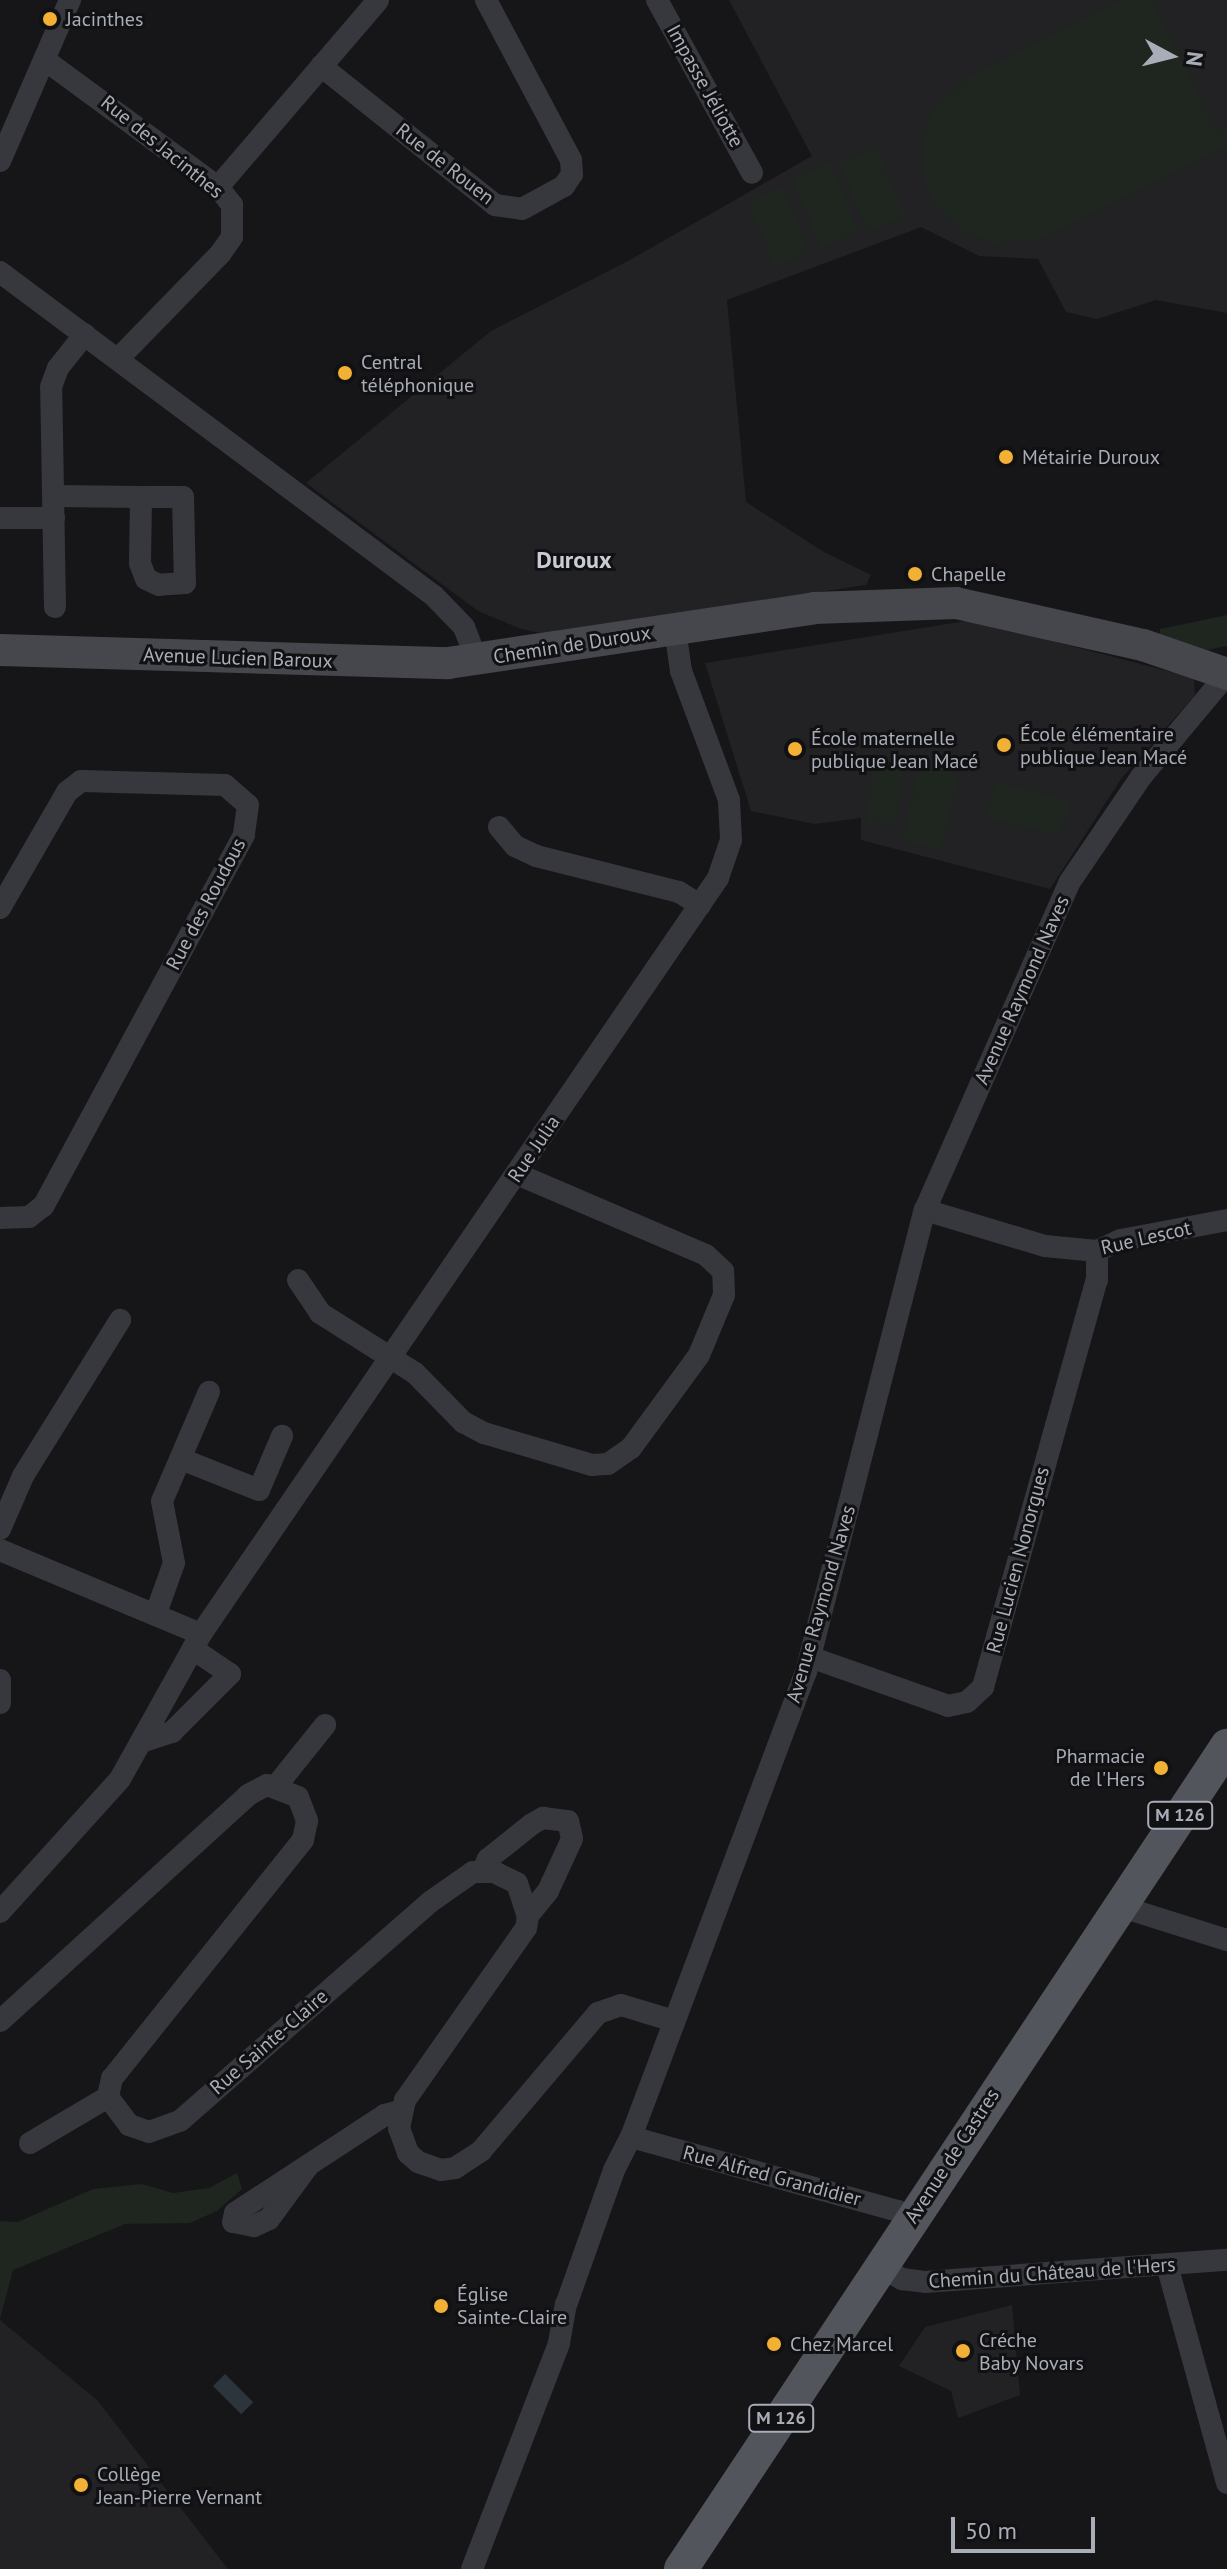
<!DOCTYPE html>
<meta charset="utf-8">
<style>
body{margin:0}
#map{position:relative;width:1227px;height:2569px;overflow:hidden;background:#161618;font-family:"PT Sans",sans-serif}
div>[style]{position:absolute}
[style*='--x']{left:calc(var(--x)*1px);top:calc(var(--y)*1px);width:calc(var(--w)*1px);rotate:calc(var(--a)*1deg)}
.built>*{inset:0;background:#222225}
.green>*{inset:0;background:#1e261f;transform-origin:0 0}
.water>*{inset:0;background:#2c353c;transform-origin:0 0}
.street>*{height:22px;margin:-11px;padding:0 11px;transform-origin:11px;border-radius:11px;background:#37383d}
.secondary>*{height:32px;margin:-16px;padding:0 16px;transform-origin:16px;border-radius:16px;background:#45474d}
.primary>*{height:34px;margin:-17px;padding:0 17px;transform-origin:17px;border-radius:17px;background:#53555c}
.dots>*{width:22px;height:22px;translate:-50% -50%;box-sizing:border-box;border:4px solid #111113;border-radius:50%}
span{translate:-50% -50%;white-space:nowrap;text-align:center;line-height:1.15;-webkit-text-stroke:6px #111113;paint-order:stroke}
.shield-label span{padding:2px 6px;background:#111113;border:2px solid;border-radius:6px;-webkit-text-stroke-width:0}
.shield-label{font-size:18px;color:#a8adb8;font-weight:700}
.poi-label{font-size:20px;color:#a8adb8}
.left{translate:0 -50%;text-align:left}
.right{translate:-100% -50%;text-align:right}
.street-label{font-size:20px;color:#a8adb8}
.quarter-label{font-size:24px;color:#c9ccd4;font-weight:700}
.north{position:absolute;left:1131px;top:16px;width:80px;height:80px;-webkit-text-stroke:6px #111113;paint-order:stroke;rotate:97deg;font-size:22px;font-weight:700;line-height:32px;text-align:center;color:#a8adb8}
.north::after{content:'';display:block;margin:auto;width:28px;height:36px;background:#a8adb8;clip-path:polygon(50% 0,100% 100%,50% 72%,0 100%)}
.scale{position:absolute;left:951px;top:2517px;width:144px;height:36px;box-sizing:border-box;border:4px solid #a8adb8;border-top:0;padding-left:10px;font-size:24px;line-height:28px;white-space:nowrap;color:#a8adb8;-webkit-text-stroke:6px #111113;paint-order:stroke}
</style>
<div id="map">
<div class="built">
<div style="clip-path:polygon(729px 0,1227px 0,1227px 313px,1156px 300px,1097px 319px,1066px 312px,1038px 259px,979px 256px,921px 227px,727px 300px,746px 502px,822px 551px,871px 575px,866px 585px,540px 633px,521px 629px,478px 611px,306px 483px,491px 331px,628px 261px,812px 156px)"></div>
<div style="clip-path:polygon(972px 620px,1194px 678px,1195px 695px,1121px 779px,1050px 889px,861px 840px,861px 818px,815px 824px,751px 811px,705px 663px)"></div>
<div style="clip-path:polygon(1012px 2305px,1020px 2395px,958px 2418px,951px 2391px,899px 2366px,925px 2327px)"></div>
<div style="clip-path:polygon(0 2320px,97px 2400px,228px 2569px,0 2569px)"></div>
</div>
<div class="green">
<div style="clip-path:polygon(1120px 0,1157px 0,1153px 2px,1218px 131px,1227px 126px,1227px 146px,1041px 239px,994px 244px,964px 232px,939px 211px,925px 183px,923px 138px,934px 109px,968px 78px)"></div>
<div style="left:877px;top:147px;width:75px;height:41px;rotate:68deg"></div>
<div style="left:831px;top:163px;width:75px;height:41px;rotate:68deg"></div>
<div style="left:783px;top:187px;width:71px;height:38px;rotate:68deg"></div>
<div style="clip-path:polygon(1227px 615px,1227px 646px,1207px 650px,1160px 635px,1160px 629px)"></div>
<div style="left:873px;top:765px;width:29px;height:57px;rotate:6deg"></div>
<div style="left:920px;top:765px;width:40px;height:78px;rotate:13deg"></div>
<div style="left:995px;top:782px;width:77px;height:37px;rotate:14deg"></div>
<div style="clip-path:polygon(237px 2173px,242px 2189px,217px 2211px,190px 2223px,125px 2224px,13px 2270px,0 2319px,0 2221px,18px 2222px,93px 2189px,142px 2184px,173px 2193px,209px 2188px)"></div>
</div>
<div class="water">
<div style="left:225px;top:2374px;width:40px;height:17px;rotate:45deg"></div>
</div>
<div class="street">
<div style="--x:657;--y:0;--w:197;--a:61.2"></div>
<div style="--x:45;--y:60;--w:215;--a:36.3"></div>
<div style="--x:218;--y:187;--w:23;--a:52"></div>
<div style="--x:232;--y:205;--w:32;--a:90"></div>
<div style="--x:232;--y:237;--w:19;--a:125"></div>
<div style="--x:221;--y:253;--w:148;--a:134.2"></div>
<div style="--x:321;--y:66;--w:223;--a:38.6"></div>
<div style="--x:495;--y:205;--w:27;--a:8"></div>
<div style="--x:522;--y:209;--w:48;--a:-28.7"></div>
<div style="--x:564;--y:186;--w:14;--a:-56"></div>
<div style="--x:572;--y:174;--w:14;--a:-94"></div>
<div style="--x:571;--y:160;--w:181;--a:-118"></div>
<div style="--x:0;--y:161;--w:176;--a:-66.5"></div>
<div style="--x:218;--y:187;--w:246;--a:-49.4"></div>
<div style="--x:0;--y:272;--w:542;--a:36.74"></div>
<div style="--x:434;--y:596;--w:43;--a:45.9"></div>
<div style="--x:464;--y:627;--w:34;--a:69"></div>
<div style="--x:54;--y:496;--w:87;--a:0.7"></div>
<div style="--x:141;--y:497;--w:42;--a:0"></div>
<div style="--x:183;--y:497;--w:86;--a:88.7"></div>
<div style="--x:185;--y:583;--w:26;--a:176"></div>
<div style="--x:159;--y:585;--w:14;--a:-155"></div>
<div style="--x:146;--y:579;--w:17;--a:-111"></div>
<div style="--x:140;--y:563;--w:66;--a:-89.1"></div>
<div style="--x:0;--y:518;--w:54;--a:0"></div>
<div style="--x:55;--y:607;--w:220;--a:-91"></div>
<div style="--x:51;--y:387;--w:20;--a:-70"></div>
<div style="--x:58;--y:368;--w:43;--a:-51.5"></div>
<div style="--x:499;--y:827;--w:25;--a:50"></div>
<div style="--x:515;--y:846;--w:23;--a:25"></div>
<div style="--x:536;--y:856;--w:147;--a:14.1"></div>
<div style="--x:679;--y:892;--w:25;--a:32"></div>
<div style="--x:0;--y:908;--w:134;--a:-60"></div>
<div style="--x:67;--y:792;--w:18;--a:-38"></div>
<div style="--x:81;--y:781;--w:144;--a:1.6"></div>
<div style="--x:225;--y:785;--w:30;--a:41"></div>
<div style="--x:248;--y:805;--w:30;--a:98"></div>
<div style="--x:244;--y:835;--w:422;--a:118.4"></div>
<div style="--x:43;--y:1206;--w:18;--a:142"></div>
<div style="--x:29;--y:1217;--w:29;--a:178"></div>
<div style="--x:925;--y:1210;--w:125;--a:16.7"></div>
<div style="--x:1045;--y:1246;--w:52;--a:5.5"></div>
<div style="--x:1097;--y:1251;--w:26;--a:-25"></div>
<div style="--x:1121;--y:1240;--w:108;--a:-10.7"></div>
<div style="--x:298;--y:1280;--w:40;--a:56"></div>
<div style="--x:320;--y:1313;--w:112;--a:32.3"></div>
<div style="--x:415;--y:1373;--w:69;--a:45.6"></div>
<div style="--x:463;--y:1422;--w:24;--a:28"></div>
<div style="--x:484;--y:1433;--w:113;--a:16.5"></div>
<div style="--x:592;--y:1465;--w:16;--a:-4"></div>
<div style="--x:608;--y:1464;--w:28;--a:-35"></div>
<div style="--x:631;--y:1448;--w:115;--a:-53.8"></div>
<div style="--x:699;--y:1355;--w:65;--a:-67.4"></div>
<div style="--x:724;--y:1295;--w:24;--a:-92"></div>
<div style="--x:723;--y:1271;--w:23;--a:-137"></div>
<div style="--x:706;--y:1255;--w:206;--a:-156.8"></div>
<div style="--x:181;--y:1459;--w:84;--a:21.7"></div>
<div style="--x:259;--y:1490;--w:59;--a:-66.9"></div>
<div style="--x:0;--y:1529;--w:58;--a:-66.5"></div>
<div style="--x:23;--y:1476;--w:184;--a:-58.1"></div>
<div style="--x:0;--y:1550;--w:218;--a:22.7"></div>
<div style="--x:156;--y:1613;--w:53;--a:-70.2"></div>
<div style="--x:174;--y:1563;--w:63;--a:-101"></div>
<div style="--x:162;--y:1501;--w:119;--a:-66.7"></div>
<div style="--x:810;--y:1657;--w:146;--a:19.5"></div>
<div style="--x:948;--y:1706;--w:19;--a:-12"></div>
<div style="--x:967;--y:1702;--w:22;--a:-43"></div>
<div style="--x:983;--y:1687;--w:423;--a:-74.4"></div>
<div style="--x:1097;--y:1280;--w:29;--a:-90"></div>
<div style="--x:0;--y:1680;--w:23;--a:90"></div>
<div style="--x:141;--y:1742;--w:33;--a:-18"></div>
<div style="--x:172;--y:1732;--w:82;--a:-45"></div>
<div style="--x:230;--y:1674;--w:45;--a:-146"></div>
<div style="--x:277;--y:1785;--w:77;--a:-51.3"></div>
<div style="--x:483;--y:1870;--w:12;--a:-66"></div>
<div style="--x:488;--y:1859;--w:56;--a:-38.5"></div>
<div style="--x:532;--y:1824;--w:13;--a:-29"></div>
<div style="--x:543;--y:1818;--w:25;--a:7"></div>
<div style="--x:568;--y:1821;--w:18;--a:77"></div>
<div style="--x:572;--y:1839;--w:57;--a:114.8"></div>
<div style="--x:548;--y:1891;--w:32;--a:129"></div>
<div style="--x:1119;--y:1906;--w:113;--a:17.5"></div>
<div style="--x:0;--y:1912;--w:179;--a:-47.9"></div>
<div style="--x:120;--y:1779;--w:166;--a:-60.8"></div>
<div style="--x:201;--y:1634;--w:916;--a:-55.63"></div>
<div style="--x:718;--y:878;--w:40;--a:-71.1"></div>
<div style="--x:731;--y:840;--w:40;--a:-92.9"></div>
<div style="--x:729;--y:800;--w:138;--a:-110.4"></div>
<div style="--x:681;--y:671;--w:42;--a:-98.1"></div>
<div style="--x:0;--y:2021;--w:336;--a:-42.3"></div>
<div style="--x:248;--y:1795;--w:21;--a:-28"></div>
<div style="--x:267;--y:1785;--w:33;--a:21"></div>
<div style="--x:298;--y:1797;--w:26;--a:69"></div>
<div style="--x:307;--y:1821;--w:19;--a:102"></div>
<div style="--x:303;--y:1840;--w:305;--a:128.7"></div>
<div style="--x:112;--y:2078;--w:19;--a:102"></div>
<div style="--x:108;--y:2097;--w:35;--a:53"></div>
<div style="--x:129;--y:2125;--w:21;--a:19"></div>
<div style="--x:149;--y:2132;--w:33;--a:-20"></div>
<div style="--x:180;--y:2121;--w:332;--a:-41.2"></div>
<div style="--x:430;--y:1902;--w:52;--a:-34.9"></div>
<div style="--x:473;--y:1872;--w:21;--a:0"></div>
<div style="--x:494;--y:1872;--w:25;--a:26"></div>
<div style="--x:517;--y:1883;--w:35;--a:72"></div>
<div style="--x:528;--y:1916;--w:12;--a:99"></div>
<div style="--x:526;--y:1928;--w:210;--a:125.1"></div>
<div style="--x:405;--y:2100;--w:29;--a:102"></div>
<div style="--x:399;--y:2128;--w:27;--a:70"></div>
<div style="--x:408;--y:2153;--w:13;--a:42"></div>
<div style="--x:418;--y:2162;--w:24;--a:19"></div>
<div style="--x:441;--y:2170;--w:14;--a:-8"></div>
<div style="--x:455;--y:2168;--w:31;--a:-33"></div>
<div style="--x:481;--y:2151;--w:181;--a:-49.7"></div>
<div style="--x:598;--y:2013;--w:24;--a:-19"></div>
<div style="--x:621;--y:2005;--w:55;--a:16.8"></div>
<div style="--x:631;--y:2137;--w:277;--a:15.5"></div>
<div style="--x:898;--y:2211;--w:16;--a:35"></div>
<div style="--x:30;--y:2143;--w:91;--a:-30.5"></div>
<div style="--x:308;--y:2166;--w:66;--a:126.3"></div>
<div style="--x:269;--y:2219;--w:17;--a:155"></div>
<div style="--x:254;--y:2226;--w:21;--a:-169"></div>
<div style="--x:233;--y:2222;--w:9;--a:-77"></div>
<div style="--x:235;--y:2213;--w:179;--a:-33.2"></div>
<div style="--x:385;--y:2115;--w:16;--a:-15"></div>
<div style="--x:1167;--y:2265;--w:226;--a:74.6"></div>
<div style="--x:880;--y:2266;--w:26;--a:31"></div>
<div style="--x:902;--y:2279;--w:23;--a:7"></div>
<div style="--x:925;--y:2282;--w:303;--a:-4.2"></div>
<div style="--x:472;--y:2569;--w:242;--a:-68.9"></div>
<div style="--x:559;--y:2343;--w:39;--a:-80"></div>
<div style="--x:566;--y:2305;--w:143;--a:-70.4"></div>
<div style="--x:614;--y:2170;--w:37;--a:-63"></div>
<div style="--x:631;--y:2137;--w:497;--a:-69.4"></div>
<div style="--x:806;--y:1672;--w:477;--a:-75.6"></div>
<div style="--x:925;--y:1210;--w:357;--a:-66.2"></div>
<div style="--x:1069;--y:883;--w:128;--a:-55.8"></div>
<div style="--x:1141;--y:777;--w:134;--a:-50.1"></div>
</div>
<div class="secondary">
<div style="--x:0;--y:650;--w:448;--a:1.7"></div>
<div style="--x:448;--y:663;--w:370;--a:-8.5"></div>
<div style="--x:814;--y:608;--w:142;--a:-2"></div>
<div style="--x:956;--y:603;--w:192;--a:12.7"></div>
<div style="--x:1143;--y:645;--w:89;--a:19"></div>
</div>
<div class="primary">
<div style="--x:681;--y:2569;--w:988;--a:-56.44"></div>
</div>
<div class="dots">
<div style="left:50px;top:19px;background:#f2b134"></div>
<div style="left:345px;top:373px;background:#f2b134"></div>
<div style="left:1006px;top:457px;background:#f2b134"></div>
<div style="left:915px;top:574px;background:#f2b134"></div>
<div style="left:1004px;top:745px;background:#f2b134"></div>
<div style="left:795px;top:749px;background:#f2b134"></div>
<div style="left:1161px;top:1768px;background:#f2b134"></div>
<div style="left:441px;top:2306px;background:#f2b134"></div>
<div style="left:774px;top:2344px;background:#f2b134"></div>
<div style="left:963px;top:2351px;background:#f2b134"></div>
<div style="left:81px;top:2485px;background:#f2b134"></div>
</div>
<div class="shield-label">
<span style="left:1180px;top:1815px">M 126</span>
<span style="left:781px;top:2418px">M 126</span>
</div>
<div class="poi-label">
<span class="left" style="left:66px;top:19px">Jacinthes</span>
<span class="left" style="left:361px;top:374px">Central<br>téléphonique</span>
<span class="left" style="left:1022px;top:457px">Métairie Duroux</span>
<span class="left" style="left:931px;top:574px">Chapelle</span>
<span class="left" style="left:1020px;top:746px">École élémentaire<br>publique Jean Macé</span>
<span class="left" style="left:811px;top:750px">École maternelle<br>publique Jean Macé</span>
<span class="right" style="left:1145px;top:1768px">Pharmacie<br>de l'Hers</span>
<span class="left" style="left:457px;top:2306px">Église<br>Sainte-Claire</span>
<span class="left" style="left:979px;top:2352px">Créche<br>Baby Novars</span>
<span class="left" style="left:790px;top:2344px">Chez Marcel</span>
<span class="left" style="left:97px;top:2486px">Collège<br>Jean-Pierre Vernant</span>
</div>
<div class="street-label">
<span style="left:705px;top:86px;rotate:61deg">Impasse Jéliotte</span>
<span style="left:162px;top:147px;rotate:39deg">Rue des Jacinthes</span>
<span style="left:445px;top:164px;rotate:38deg">Rue de Rouen</span>
<span style="left:572px;top:645px;rotate:-9deg">Chemin de Duroux</span>
<span style="left:238px;top:658px;rotate:2deg">Avenue Lucien Baroux</span>
<span style="left:206px;top:904px;rotate:-62deg">Rue des Roudous</span>
<span style="left:1022px;top:990px;rotate:-66deg">Avenue Raymond Naves</span>
<span style="left:534px;top:1149px;rotate:-56deg">Rue Julia</span>
<span style="left:1146px;top:1238px;rotate:-13deg">Rue Lescot</span>
<span style="left:1018px;top:1560px;rotate:-75deg">Rue Lucien Nonorgues</span>
<span style="left:821px;top:1604px;rotate:-74deg">Avenue Raymond Naves</span>
<span style="left:269px;top:2042px;rotate:-41deg">Rue Sainte-Claire</span>
<span style="left:952px;top:2156px;rotate:-57deg">Avenue de Castres</span>
<span style="left:772px;top:2176px;rotate:15deg">Rue Alfred Grandidier</span>
<span style="left:1052px;top:2273px;rotate:-4deg">Chemin du Château de l'Hers</span>
</div>
<div class="quarter-label">
<span style="left:574px;top:560px">Duroux</span>
</div>
<div class="north">N</div>
<div class="scale">50 m</div>
</div>
